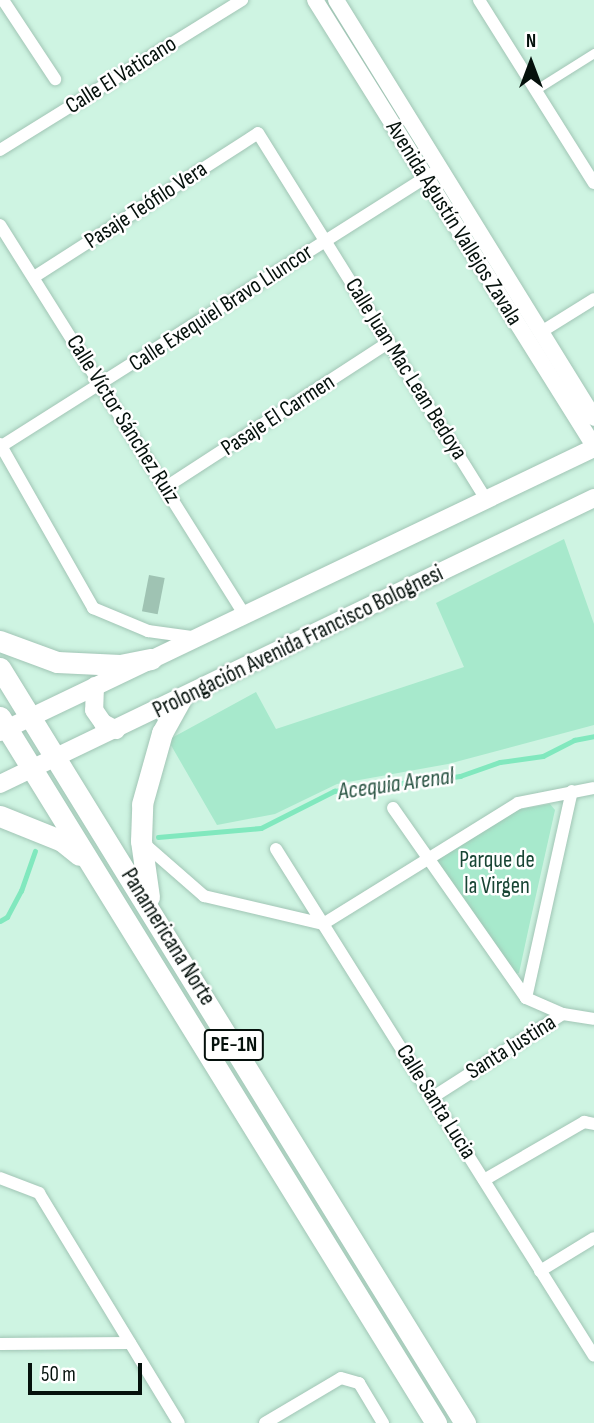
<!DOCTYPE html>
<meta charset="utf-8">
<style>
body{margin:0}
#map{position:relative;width:594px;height:1423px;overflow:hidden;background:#cef4e2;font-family:"Sofia Sans Condensed",sans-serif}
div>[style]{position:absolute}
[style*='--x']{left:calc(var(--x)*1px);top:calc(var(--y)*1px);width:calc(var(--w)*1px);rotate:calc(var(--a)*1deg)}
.green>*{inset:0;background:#a7e9cc}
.stream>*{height:4.5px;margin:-2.25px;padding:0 2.25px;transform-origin:2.25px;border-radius:2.25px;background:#81e8be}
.building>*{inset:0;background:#9fc3b3;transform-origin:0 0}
.roads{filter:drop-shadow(0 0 2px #a1c5b5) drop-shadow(0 0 2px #a1c5b5)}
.pedestrian>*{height:9px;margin:-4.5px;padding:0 4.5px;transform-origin:4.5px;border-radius:4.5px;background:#fff}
.minor>*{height:12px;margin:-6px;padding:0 6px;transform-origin:6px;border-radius:6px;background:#fff}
.tertiary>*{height:16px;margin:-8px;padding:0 8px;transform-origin:8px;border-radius:8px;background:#fff}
.secondary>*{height:18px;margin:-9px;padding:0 9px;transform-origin:9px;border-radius:9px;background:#fff}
.trunk>*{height:21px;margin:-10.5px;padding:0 10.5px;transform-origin:10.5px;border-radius:10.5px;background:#fff}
span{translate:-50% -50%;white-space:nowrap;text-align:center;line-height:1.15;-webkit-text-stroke:5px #fff;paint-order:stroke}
.shield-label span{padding:2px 5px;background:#fff;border:2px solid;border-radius:5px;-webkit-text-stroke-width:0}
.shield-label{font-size:21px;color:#05110c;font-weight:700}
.street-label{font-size:23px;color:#05110c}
.park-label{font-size:23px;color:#184534}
.water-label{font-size:24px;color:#285342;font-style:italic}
.north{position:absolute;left:496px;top:28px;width:70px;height:70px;-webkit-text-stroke:5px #fff;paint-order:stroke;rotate:0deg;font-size:19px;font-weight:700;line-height:28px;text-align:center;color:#05110c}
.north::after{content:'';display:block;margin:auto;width:24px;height:32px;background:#05110c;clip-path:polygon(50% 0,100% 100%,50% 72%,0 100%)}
.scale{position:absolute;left:28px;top:1363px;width:114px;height:32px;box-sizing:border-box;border:4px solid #05110c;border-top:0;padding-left:9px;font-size:21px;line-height:24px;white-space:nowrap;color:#05110c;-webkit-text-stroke:5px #fff;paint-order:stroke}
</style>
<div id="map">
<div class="green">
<div style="clip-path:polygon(564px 539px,594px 624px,594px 725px,448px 764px,337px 784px,275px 814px,217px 825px,168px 740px,256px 692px,276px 729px,464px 667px,436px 603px)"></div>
<div style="clip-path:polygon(550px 804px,555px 810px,530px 922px,519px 973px,511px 975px,437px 860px,516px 810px)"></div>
</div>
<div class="stream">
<div style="--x:158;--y:837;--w:103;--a:-5"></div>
<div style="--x:261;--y:828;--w:82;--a:-26.9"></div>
<div style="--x:334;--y:791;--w:127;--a:-6.8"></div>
<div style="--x:460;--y:776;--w:42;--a:-19.3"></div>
<div style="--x:500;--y:762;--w:43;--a:-7.9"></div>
<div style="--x:543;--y:756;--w:35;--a:-27"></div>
<div style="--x:574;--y:740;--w:20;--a:-11"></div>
<div style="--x:0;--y:921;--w:8;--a:-30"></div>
<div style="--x:7;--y:917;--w:30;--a:-62"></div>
<div style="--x:21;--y:891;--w:42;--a:-70.7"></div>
</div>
<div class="building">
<div style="left:149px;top:575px;width:16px;height:37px;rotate:11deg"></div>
</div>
<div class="roads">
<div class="pedestrian">
<div style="--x:535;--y:90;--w:70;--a:-32.1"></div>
</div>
<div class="minor">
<div style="--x:3;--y:0;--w:95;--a:56.6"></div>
<div style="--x:479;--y:0;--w:216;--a:57.9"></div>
<div style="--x:0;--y:150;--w:285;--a:-31.8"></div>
<div style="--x:0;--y:225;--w:461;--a:57.9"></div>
<div style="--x:34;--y:277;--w:266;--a:-32.7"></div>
<div style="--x:258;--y:133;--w:431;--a:58.1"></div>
<div style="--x:541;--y:332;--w:62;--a:-31.9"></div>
<div style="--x:0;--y:444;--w:189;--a:60.4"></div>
<div style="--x:93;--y:608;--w:60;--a:22.7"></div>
<div style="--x:148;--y:631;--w:44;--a:7.8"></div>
<div style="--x:0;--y:447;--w:510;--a:-32.35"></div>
<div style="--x:166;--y:487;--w:266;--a:-33"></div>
<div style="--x:393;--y:808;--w:232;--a:55"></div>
<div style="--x:526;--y:998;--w:40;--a:23.4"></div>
<div style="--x:141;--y:841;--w:84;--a:41.1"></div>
<div style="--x:204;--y:896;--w:122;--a:13.2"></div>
<div style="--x:323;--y:924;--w:229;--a:-31.8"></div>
<div style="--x:518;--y:803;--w:77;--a:-11.2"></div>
<div style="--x:276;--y:849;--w:598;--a:57.9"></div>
<div style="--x:526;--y:998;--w:212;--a:-77.5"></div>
<div style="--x:433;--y:1097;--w:154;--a:-32.6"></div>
<div style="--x:563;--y:1014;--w:31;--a:9"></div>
<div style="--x:0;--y:1178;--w:42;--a:21"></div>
<div style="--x:39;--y:1193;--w:269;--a:58.7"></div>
<div style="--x:484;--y:1180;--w:116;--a:-30.1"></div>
<div style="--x:584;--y:1122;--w:10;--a:11"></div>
<div style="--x:540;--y:1271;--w:63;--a:-31.4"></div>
<div style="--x:0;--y:1344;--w:130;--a:-0.4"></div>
<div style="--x:265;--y:1423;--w:88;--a:-30.6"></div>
<div style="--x:341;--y:1378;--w:19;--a:16"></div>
<div style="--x:359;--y:1383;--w:47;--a:59"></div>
</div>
<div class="tertiary">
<div style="--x:315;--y:0;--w:526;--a:57.97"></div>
<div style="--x:336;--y:0;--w:491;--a:58.3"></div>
</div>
<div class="secondary">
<div style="--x:95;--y:686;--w:24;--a:92"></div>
<div style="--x:94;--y:710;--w:16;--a:55"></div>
<div style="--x:103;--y:723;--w:15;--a:28"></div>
<div style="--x:0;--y:732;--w:658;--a:-25.55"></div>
<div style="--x:0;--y:784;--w:659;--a:-25.71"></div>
</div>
<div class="trunk">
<div style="--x:0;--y:641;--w:61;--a:20.2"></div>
<div style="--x:57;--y:662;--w:63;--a:2.7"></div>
<div style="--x:120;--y:665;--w:32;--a:-11"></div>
<div style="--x:0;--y:668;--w:887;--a:58.37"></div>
<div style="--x:0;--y:717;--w:830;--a:58.3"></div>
<div style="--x:0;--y:816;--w:67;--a:22"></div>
<div style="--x:62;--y:841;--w:22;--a:39"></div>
<div style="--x:149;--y:897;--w:57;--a:-98.1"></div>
<div style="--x:141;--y:841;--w:37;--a:-88"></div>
<div style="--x:142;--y:804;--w:74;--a:-74.3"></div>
<div style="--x:162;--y:733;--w:38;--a:-61"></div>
</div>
</div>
<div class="shield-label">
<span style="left:234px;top:1045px">PE-1N</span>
</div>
<div class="street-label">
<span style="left:121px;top:75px;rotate:-32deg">Calle El Vaticano</span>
<span style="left:146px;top:205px;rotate:-33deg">Pasaje Teófilo Vera</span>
<span style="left:454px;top:223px;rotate:58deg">Avenida Agustín Vallejos Zavala</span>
<span style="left:221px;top:308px;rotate:-33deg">Calle Exequiel Bravo Lluncor</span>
<span style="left:406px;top:369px;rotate:58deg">Calle Juan Mac Lean Bedoya</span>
<span style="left:278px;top:415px;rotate:-33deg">Pasaje El Carmen</span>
<span style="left:123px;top:419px;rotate:58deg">Calle Víctor Sánchez Ruiz</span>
<span style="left:298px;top:642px;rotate:-26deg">Prolongación Avenida Francisco Bolognesi</span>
<span style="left:168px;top:937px;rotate:58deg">Panamericana Norte</span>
<span style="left:511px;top:1047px;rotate:-32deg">Santa Justina</span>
<span style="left:436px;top:1102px;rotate:58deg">Calle Santa Lucia</span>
</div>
<div class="park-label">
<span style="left:497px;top:873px">Parque de<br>la Virgen</span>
</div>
<div class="water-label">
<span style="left:396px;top:784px;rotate:-8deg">Acequia Arenal</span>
</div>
<div class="north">N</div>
<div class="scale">50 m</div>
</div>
